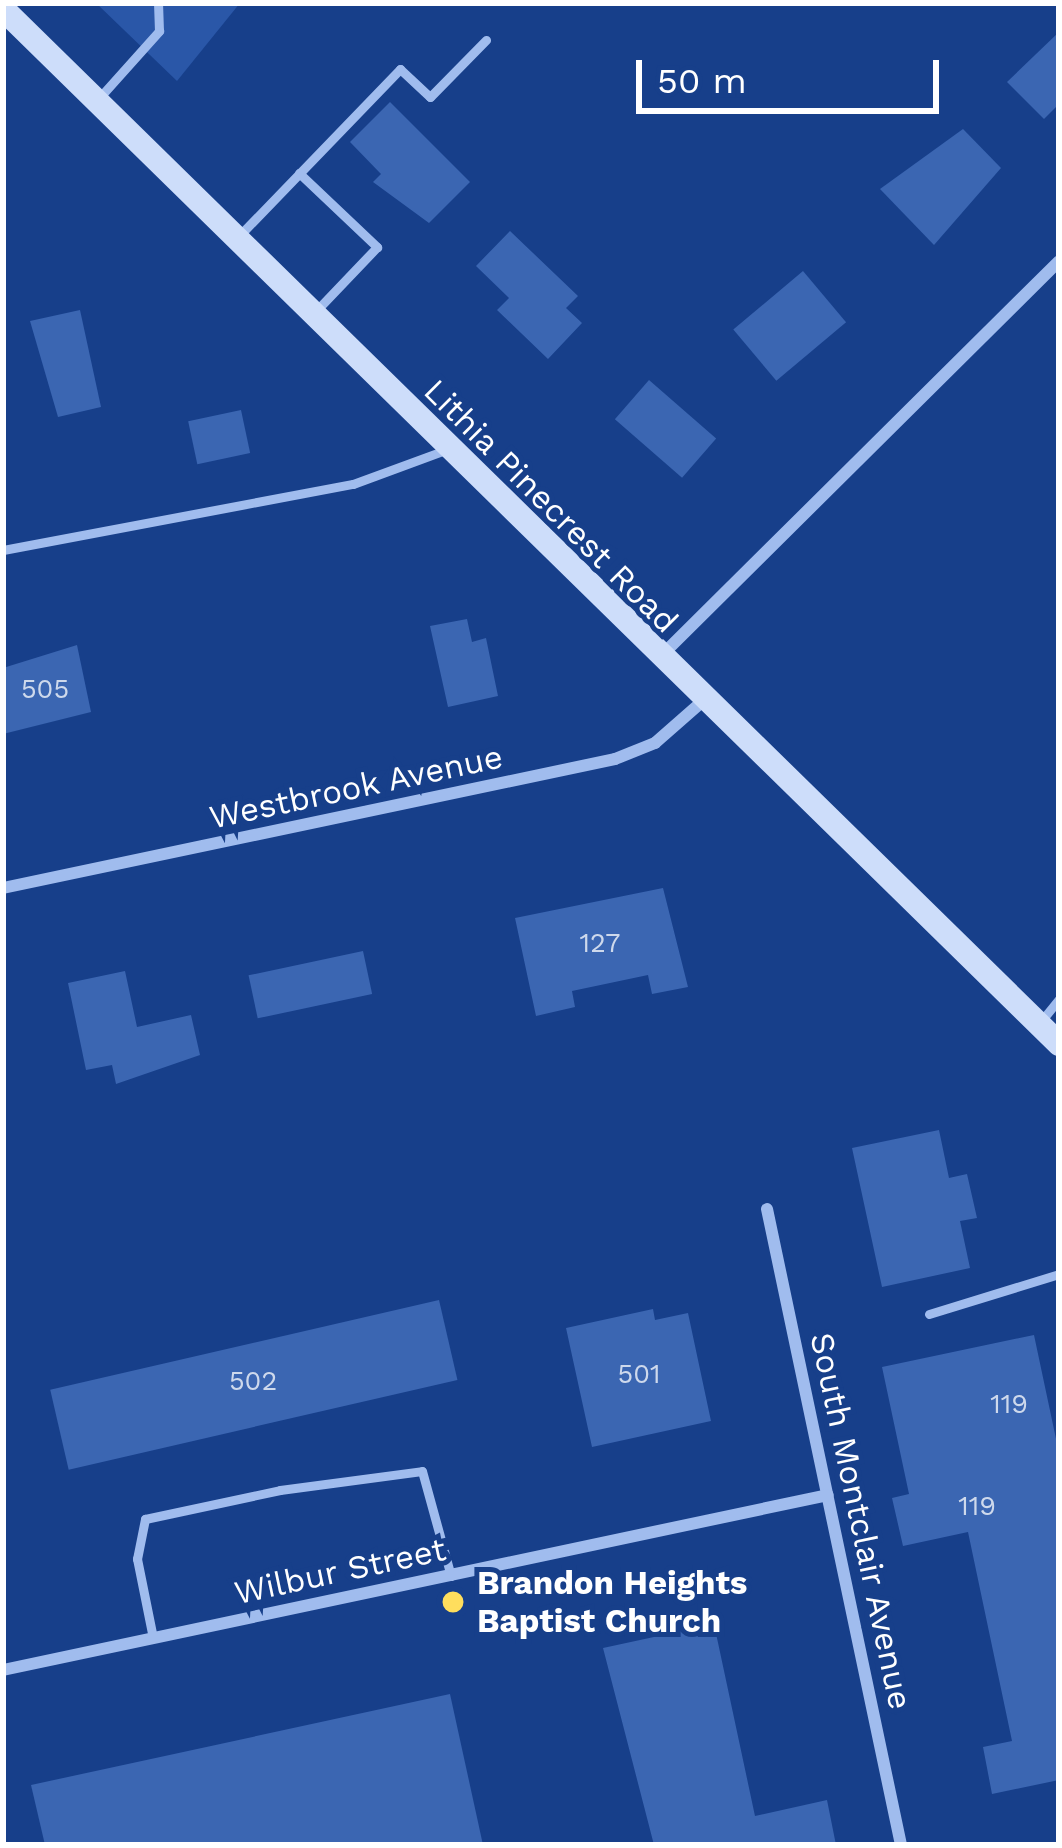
<!DOCTYPE html>
<style>
body{margin:0}
#map{position:relative;width:1062px;height:1848px;overflow:hidden;background:#173f8a;font-family:"Work Sans",sans-serif}
div>[style]{position:absolute}
[style*='--x']{left:calc(var(--x)*1px);top:calc(var(--y)*1px);width:calc(var(--w)*1px);rotate:calc(var(--a)*1deg)}
.green>*{inset:0;background:#2a57a8}
.building>*{inset:0;background:#3b66b2;transform-origin:0 0}
.lane>*{height:9px;margin:-4.5px;padding:0 4.5px;transform-origin:4.5px;border-radius:4.5px;background:#a0bcee}
.street>*{height:12px;margin:-6px;padding:0 6px;transform-origin:6px;border-radius:6px;background:#a0bcee}
.secondary>*{height:24px;margin:-12px;padding:0 12px;transform-origin:12px;border-radius:12px;background:#cdddfa}
.dots>*{width:33px;height:33px;translate:-50% -50%;box-sizing:border-box;border:6px solid #173f8a;border-radius:50%}
span{translate:-50% -50%;white-space:nowrap;text-align:center;line-height:1.15;-webkit-text-stroke:10px #173f8a;paint-order:stroke}
.number-label{font-size:27px;color:#ced9ec}
.number-label span{-webkit-text-stroke-width:0}
.street-label{font-size:33px;color:#fff}
.poi-label{font-size:33px;color:#fff;font-weight:700}
.left{translate:0 -50%;text-align:left}
.frame{position:absolute;inset:0;border:6px solid #fff;pointer-events:none}
.scale{position:absolute;left:636px;top:60px;width:303px;height:54px;box-sizing:border-box;border:6px solid #fff;border-top:0;padding-left:15px;font-size:36px;line-height:42px;white-space:nowrap;color:#fff;-webkit-text-stroke:9px #173f8a;paint-order:stroke}
</style>
<div id="map">
<div class="green">
<div style="clip-path:polygon(96px 3px,240px 3px,177px 81px)"></div>
</div>
<div class="building">
<div style="clip-path:polygon(1059px 32px,1059px 104px,1044px 119px,1007px 82px)"></div>
<div style="clip-path:polygon(390px 102px,470px 182px,429px 223px,373px 182px,381px 174px,350px 142px)"></div>
<div style="clip-path:polygon(963px 129px,1001px 168px,934px 245px,880px 189px)"></div>
<div style="clip-path:polygon(510px 231px,578px 296px,566px 308px,582px 323px,548px 359px,497px 310px,509px 298px,476px 266px)"></div>
<div style="left:803px;top:271px;width:67px;height:91px;rotate:50deg"></div>
<div style="clip-path:polygon(80px 310px,101px 407px,58px 417px,30px 321px)"></div>
<div style="left:649px;top:380px;width:89px;height:52px;rotate:41deg"></div>
<div style="left:241px;top:410px;width:44px;height:54px;rotate:78deg"></div>
<div style="clip-path:polygon(467px 619px,472px 642px,486px 638px,498px 696px,448px 707px,430px 626px)"></div>
<div style="clip-path:polygon(77px 645px,91px 712px,3px 734px,3px 668px)"></div>
<div style="clip-path:polygon(663px 888px,688px 987px,652px 994px,648px 975px,572px 991px,575px 1007px,536px 1016px,515px 918px)"></div>
<div style="left:363px;top:951px;width:44px;height:117px;rotate:78deg"></div>
<div style="clip-path:polygon(125px 971px,137px 1027px,191px 1015px,200px 1055px,116px 1084px,112px 1065px,86px 1070px,68px 983px)"></div>
<div style="clip-path:polygon(939px 1130px,949px 1178px,967px 1174px,977px 1218px,960px 1221px,970px 1268px,882px 1287px,852px 1148px)"></div>
<div style="left:439px;top:1300px;width:82px;height:399px;rotate:77deg"></div>
<div style="clip-path:polygon(653px 1309px,655px 1320px,688px 1313px,711px 1421px,592px 1447px,566px 1328px)"></div>
<div style="clip-path:polygon(1034px 1335px,1059px 1453px,1059px 1780px,992px 1794px,983px 1747px,1012px 1741px,968px 1532px,903px 1546px,892px 1498px,909px 1494px,882px 1367px)"></div>
<div style="clip-path:polygon(714px 1624px,755px 1816px,827px 1800px,836px 1845px,654px 1845px,603px 1648px)"></div>
<div style="clip-path:polygon(450px 1694px,483px 1845px,45px 1845px,31px 1785px)"></div>
</div>
<div class="lane">
<div style="--x:100;--y:97;--w:89;--a:-48.2"></div>
<div style="--x:159;--y:31;--w:28;--a:-92"></div>
<div style="--x:299;--y:173;--w:108;--a:43.5"></div>
<div style="--x:377;--y:247;--w:91;--a:133.7"></div>
<div style="--x:237;--y:238;--w:235;--a:-46"></div>
<div style="--x:400;--y:69;--w:41;--a:43"></div>
<div style="--x:430;--y:97;--w:80;--a:-45.5"></div>
<div style="--x:3;--y:550;--w:356;--a:-10.7"></div>
<div style="--x:353;--y:484;--w:101;--a:-20.2"></div>
<div style="--x:1042;--y:1020;--w:27;--a:-51"></div>
<div style="--x:929;--y:1314;--w:136;--a:-17.1"></div>
<div style="--x:153;--y:1638;--w:81;--a:-101.4"></div>
<div style="--x:137;--y:1559;--w:41;--a:-78.7"></div>
<div style="--x:145;--y:1519;--w:138;--a:-12.1"></div>
<div style="--x:280;--y:1490;--w:143;--a:-7.6"></div>
<div style="--x:422;--y:1471;--w:109;--a:74.6"></div>
</div>
<div class="street">
<div style="--x:660;--y:657;--w:562;--a:-44.78"></div>
<div style="--x:3;--y:888;--w:625;--a:-11.9"></div>
<div style="--x:615;--y:759;--w:43;--a:-21.8"></div>
<div style="--x:655;--y:743;--w:64;--a:-41.2"></div>
<div style="--x:767;--y:1209;--w:650;--a:78.1"></div>
<div style="--x:3;--y:1670;--w:843;--a:-11.98"></div>
</div>
<div class="secondary">
<div style="--x:3;--y:9;--w:1479;--a:44.42"></div>
</div>
<div class="dots">
<div style="left:453px;top:1602px;background:#ffde5d"></div>
</div>
<div class="number-label">
<span style="left:45px;top:690px">505</span>
<span style="left:600px;top:944px">127</span>
<span style="left:639px;top:1375px">501</span>
<span style="left:253px;top:1382px">502</span>
<span style="left:1009px;top:1405px">119</span>
<span style="left:977px;top:1507px">119</span>
</div>
<div class="street-label">
<span style="left:551px;top:506px;rotate:45deg">Lithia Pinecrest Road</span>
<span style="left:356px;top:787px;rotate:-12deg">Westbrook Avenue</span>
<span style="left:861px;top:1521px;rotate:78deg">South Montclair Avenue</span>
<span style="left:340px;top:1571px;rotate:-12deg">Wilbur Street</span>
</div>
<div class="poi-label">
<span class="left" style="left:477px;top:1602px">Brandon Heights<br>Baptist Church</span>
</div>
<div class="frame"></div>
<div class="scale">50 m</div>
</div>
